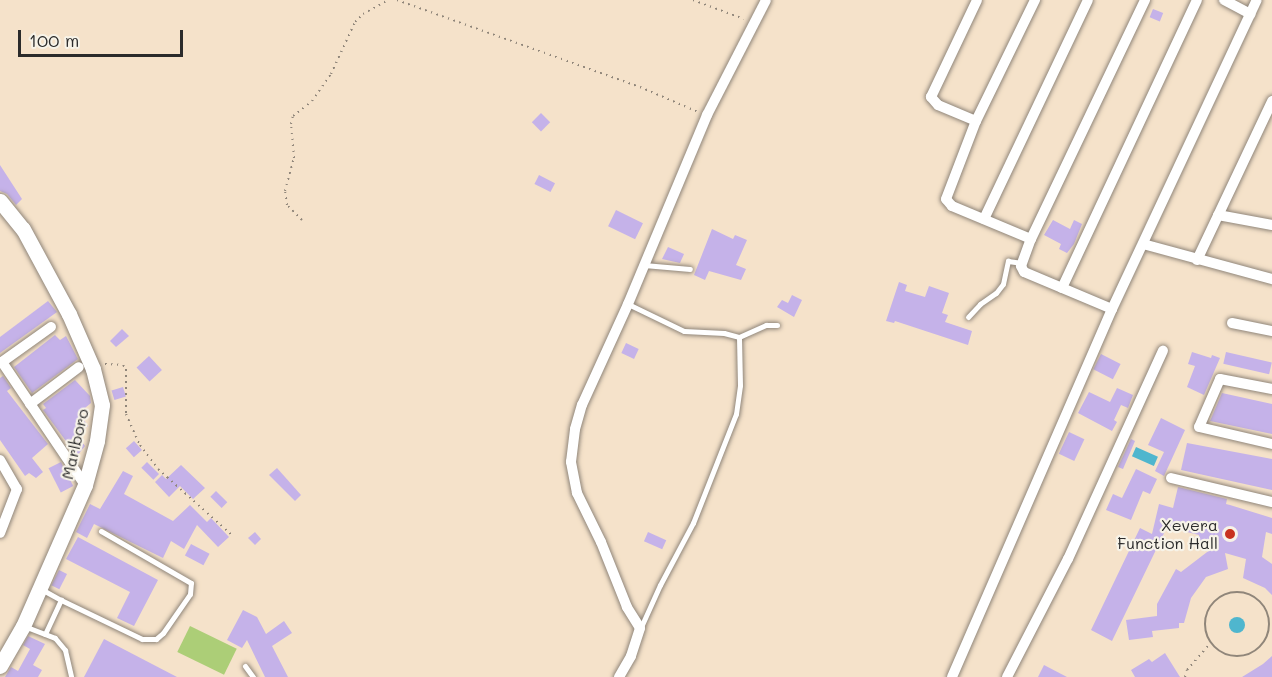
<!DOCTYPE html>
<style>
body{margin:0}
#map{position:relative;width:1272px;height:677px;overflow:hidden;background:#f5e2ca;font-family:Mali,sans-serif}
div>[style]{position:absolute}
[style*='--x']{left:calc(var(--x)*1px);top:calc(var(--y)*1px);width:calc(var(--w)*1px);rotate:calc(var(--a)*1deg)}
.green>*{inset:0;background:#acce77;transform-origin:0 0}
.water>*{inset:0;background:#4fb6ce;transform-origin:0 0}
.round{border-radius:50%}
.building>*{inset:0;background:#c5b2e9;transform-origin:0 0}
.path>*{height:2px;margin-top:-1px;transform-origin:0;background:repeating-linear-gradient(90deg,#90867a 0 1.5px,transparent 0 6px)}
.path>.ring{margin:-1px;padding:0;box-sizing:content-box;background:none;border:2px solid #90867a;border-radius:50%}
.roads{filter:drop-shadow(0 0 2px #90867a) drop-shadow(0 0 2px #90867a)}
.lane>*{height:5px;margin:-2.5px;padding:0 2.5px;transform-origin:2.5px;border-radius:2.5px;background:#fff}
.street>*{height:10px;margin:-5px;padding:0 5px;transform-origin:5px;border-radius:5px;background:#fff}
.secondary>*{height:15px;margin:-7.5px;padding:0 7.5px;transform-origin:7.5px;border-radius:7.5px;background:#fff}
.dots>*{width:16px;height:16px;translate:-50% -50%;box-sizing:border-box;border:3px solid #f7f3e8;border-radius:50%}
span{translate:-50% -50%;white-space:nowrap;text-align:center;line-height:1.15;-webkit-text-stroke:4.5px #f7f3e8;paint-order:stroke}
.street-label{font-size:16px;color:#2b2b2b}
.poi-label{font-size:16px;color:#2b2b2b}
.right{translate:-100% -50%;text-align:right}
.scale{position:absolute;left:18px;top:30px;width:165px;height:27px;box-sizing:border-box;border:3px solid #2b2b2b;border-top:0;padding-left:8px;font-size:18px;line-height:21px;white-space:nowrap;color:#2b2b2b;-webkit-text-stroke:4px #f7f3e8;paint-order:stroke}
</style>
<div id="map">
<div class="green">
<div style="left:190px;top:626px;width:52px;height:29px;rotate:26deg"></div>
</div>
<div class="water">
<div style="left:1136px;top:447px;width:24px;height:10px;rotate:24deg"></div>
<div class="round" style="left:1229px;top:617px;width:16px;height:16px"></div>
</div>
<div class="building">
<div style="left:1153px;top:9px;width:11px;height:9px;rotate:22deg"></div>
<div style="left:541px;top:113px;width:13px;height:13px;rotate:45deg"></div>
<div style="clip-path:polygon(0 165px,22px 199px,16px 205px,7px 194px,0 191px)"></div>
<div style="left:539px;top:175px;width:18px;height:10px;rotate:27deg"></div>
<div style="left:616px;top:210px;width:30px;height:18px;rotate:26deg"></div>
<div style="clip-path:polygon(1053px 220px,1070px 229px,1074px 220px,1082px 224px,1074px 244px,1067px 253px,1059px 249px,1061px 244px,1044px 235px)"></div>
<div style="clip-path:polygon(712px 229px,733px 239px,735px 235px,747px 240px,736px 265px,746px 269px,741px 280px,709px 271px,705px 280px,694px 275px)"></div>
<div style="clip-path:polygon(668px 247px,684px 254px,680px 263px,662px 259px)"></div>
<div style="clip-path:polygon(899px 282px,907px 285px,905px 291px,925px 297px,929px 286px,949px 293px,942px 313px,948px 315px,945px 322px,972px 331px,968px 345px,895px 321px,894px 323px,886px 321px)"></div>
<div style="clip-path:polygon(792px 295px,802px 300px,794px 317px,777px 307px,782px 300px,788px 303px)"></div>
<div style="clip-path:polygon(48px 301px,57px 312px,0 353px,0 337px)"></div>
<div style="clip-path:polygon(122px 329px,129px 336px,116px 347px,110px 341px)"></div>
<div style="clip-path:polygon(55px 335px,60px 340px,66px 336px,78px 359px,32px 393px,14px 367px)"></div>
<div style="left:626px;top:343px;width:14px;height:11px;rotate:25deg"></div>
<div style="clip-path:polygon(1192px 352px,1211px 358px,1212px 355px,1220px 358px,1204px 395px,1187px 387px,1195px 366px,1188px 364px)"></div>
<div style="left:1226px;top:352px;width:47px;height:12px;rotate:13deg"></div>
<div style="left:1101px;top:354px;width:22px;height:17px;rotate:27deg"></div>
<div style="left:149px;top:356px;width:19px;height:17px;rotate:47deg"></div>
<div style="clip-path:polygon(3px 376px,11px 388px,7px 391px,48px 444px,32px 458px,43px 472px,36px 478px,29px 473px,25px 476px,0 440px,0 378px)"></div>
<div style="clip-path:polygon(75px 380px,90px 396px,91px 403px,79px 413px,88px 426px,77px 435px,85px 446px,77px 456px,43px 410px,46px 408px,43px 404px)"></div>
<div style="left:123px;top:387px;width:10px;height:12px;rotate:73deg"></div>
<div style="clip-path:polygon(1117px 388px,1133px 395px,1128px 408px,1121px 405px,1114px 420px,1117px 422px,1112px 431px,1078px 413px,1089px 392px,1110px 402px)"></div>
<div style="clip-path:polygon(1222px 393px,1272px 404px,1272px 434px,1210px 421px)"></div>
<div style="clip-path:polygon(1161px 418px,1185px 430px,1164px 476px,1155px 471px,1164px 452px,1148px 445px)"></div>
<div style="left:1069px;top:432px;width:17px;height:24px;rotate:25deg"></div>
<div style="clip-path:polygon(1131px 439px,1135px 441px,1123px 469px,1118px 467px)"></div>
<div style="left:134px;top:441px;width:12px;height:11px;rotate:48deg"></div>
<div style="clip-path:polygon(1187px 443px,1272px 459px,1272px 490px,1181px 470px)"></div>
<div style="left:61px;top:462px;width:27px;height:14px;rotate:63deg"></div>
<div style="left:147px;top:462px;width:17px;height:8px;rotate:45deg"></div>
<div style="clip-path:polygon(181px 465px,205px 488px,193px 499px,180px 486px,169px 497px,155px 482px,162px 475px,166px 479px)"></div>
<div style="clip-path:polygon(277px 468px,301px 495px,295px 501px,269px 475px)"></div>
<div style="clip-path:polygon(1136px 469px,1157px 479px,1150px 494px,1143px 491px,1131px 520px,1106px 510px,1113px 494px,1122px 498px)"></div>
<div style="clip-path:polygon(123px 471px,133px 476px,124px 494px,173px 521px,190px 505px,207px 522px,211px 518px,229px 537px,218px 547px,197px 525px,184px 549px,171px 541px,163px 558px,94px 524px,87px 538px,76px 532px,90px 504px,100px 509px)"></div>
<div style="clip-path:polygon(1178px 487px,1227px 499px,1226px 504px,1230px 505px,1272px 518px,1272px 534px,1266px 532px,1262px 557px,1272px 564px,1272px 595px,1265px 588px,1243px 578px,1246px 559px,1225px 553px,1228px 569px,1206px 577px,1191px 598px,1184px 623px,1179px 623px,1179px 628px,1152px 631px,1153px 637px,1129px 640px,1126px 620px,1157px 616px,1157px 604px,1176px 569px,1181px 572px,1215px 546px,1198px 541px,1199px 535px,1167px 527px,1112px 641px,1091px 630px,1140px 528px,1152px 534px,1159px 504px,1173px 508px)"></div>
<div style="left:216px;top:491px;width:16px;height:8px;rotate:45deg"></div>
<div style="clip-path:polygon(255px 532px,261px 539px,255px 545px,248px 538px)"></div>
<div style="left:648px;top:532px;width:20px;height:10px;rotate:24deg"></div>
<div style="clip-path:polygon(78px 537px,158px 580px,134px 626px,117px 618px,130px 592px,66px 559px)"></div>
<div style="left:191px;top:544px;width:21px;height:13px;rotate:28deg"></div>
<div style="left:59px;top:570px;width:9px;height:17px;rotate:27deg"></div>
<div style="clip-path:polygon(243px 610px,257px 617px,266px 634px,284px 621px,292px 633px,272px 646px,288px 677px,265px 677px,247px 640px,242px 648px,227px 640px)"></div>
<div style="clip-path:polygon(28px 636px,45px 644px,33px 665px,42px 670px,38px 677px,5px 677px,11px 667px,18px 671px,30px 649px,23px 645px)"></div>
<div style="clip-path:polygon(104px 639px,177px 677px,84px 677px)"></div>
<div style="clip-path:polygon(1165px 653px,1180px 677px,1135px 677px,1131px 670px,1149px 659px,1152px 662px)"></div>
<div style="clip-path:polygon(1272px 656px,1272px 677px,1242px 677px,1263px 664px)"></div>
<div style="clip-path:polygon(1044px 665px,1067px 677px,1038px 677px)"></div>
</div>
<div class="path">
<div style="--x:397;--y:0;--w:258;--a:19.7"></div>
<div style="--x:640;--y:87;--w:63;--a:23.3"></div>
<div style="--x:693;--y:0;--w:54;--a:20.4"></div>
<div style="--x:302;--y:220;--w:21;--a:-135"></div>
<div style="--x:287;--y:205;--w:14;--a:-98"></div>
<div style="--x:285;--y:191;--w:34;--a:-75"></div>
<div style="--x:294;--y:158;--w:34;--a:-95"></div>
<div style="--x:291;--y:124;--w:8;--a:-76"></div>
<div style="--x:293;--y:116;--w:24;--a:-38"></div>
<div style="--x:312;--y:101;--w:33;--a:-55"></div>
<div style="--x:331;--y:74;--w:57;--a:-65.2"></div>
<div style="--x:355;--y:22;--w:11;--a:-45"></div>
<div style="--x:363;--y:14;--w:29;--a:-29"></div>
<div style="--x:105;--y:364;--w:18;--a:3"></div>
<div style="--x:123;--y:365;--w:5;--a:53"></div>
<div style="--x:126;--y:369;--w:45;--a:90"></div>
<div style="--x:126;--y:414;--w:34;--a:66"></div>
<div style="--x:140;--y:445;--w:30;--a:53"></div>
<div style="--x:158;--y:469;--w:101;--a:41.8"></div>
<div class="ring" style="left:1205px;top:592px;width:62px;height:62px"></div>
<div style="--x:1185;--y:677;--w:7;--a:-74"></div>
<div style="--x:1187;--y:670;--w:35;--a:-49"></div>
</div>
<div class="roads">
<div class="lane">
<div style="--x:644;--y:265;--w:46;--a:5"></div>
<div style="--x:628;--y:304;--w:62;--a:25.7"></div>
<div style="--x:684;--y:331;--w:40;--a:2.9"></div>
<div style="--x:724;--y:333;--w:16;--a:15"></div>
<div style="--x:739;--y:337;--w:30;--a:-24"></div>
<div style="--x:766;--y:325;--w:11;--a:0"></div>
<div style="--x:968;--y:317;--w:18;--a:-47"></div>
<div style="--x:980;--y:304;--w:19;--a:-35"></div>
<div style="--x:996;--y:293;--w:11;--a:-52"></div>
<div style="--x:1003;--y:284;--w:24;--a:-78"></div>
<div style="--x:1008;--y:261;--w:14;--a:8"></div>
<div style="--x:41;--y:589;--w:23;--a:29"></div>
<div style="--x:24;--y:626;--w:33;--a:21"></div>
<div style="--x:55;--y:638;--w:16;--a:50"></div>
<div style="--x:65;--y:650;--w:28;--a:77"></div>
<div style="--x:641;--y:627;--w:46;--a:-65.7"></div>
<div style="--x:660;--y:585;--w:70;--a:-62"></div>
<div style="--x:693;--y:523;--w:117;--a:-68.5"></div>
<div style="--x:736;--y:414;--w:29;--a:-82"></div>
<div style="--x:740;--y:385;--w:48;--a:-91.2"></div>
<div style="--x:45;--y:634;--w:38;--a:-65"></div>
<div style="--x:61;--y:600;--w:90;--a:25.7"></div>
<div style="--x:142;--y:639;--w:14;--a:0"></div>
<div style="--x:156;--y:639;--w:9;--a:-41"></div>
<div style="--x:163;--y:633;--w:47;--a:-55.3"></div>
<div style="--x:190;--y:594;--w:11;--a:-85"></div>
<div style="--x:191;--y:583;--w:104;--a:-150"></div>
<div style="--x:245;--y:666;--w:14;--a:54"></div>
</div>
<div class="street">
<div style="--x:1224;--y:0;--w:30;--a:28"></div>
<div style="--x:976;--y:121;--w:41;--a:-157.2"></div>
<div style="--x:938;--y:105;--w:11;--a:-131"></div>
<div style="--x:931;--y:97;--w:107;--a:-64.6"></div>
<div style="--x:1218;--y:215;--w:55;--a:10.5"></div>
<div style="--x:984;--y:219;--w:242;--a:-64.6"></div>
<div style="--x:1031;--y:239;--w:86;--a:-157.3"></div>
<div style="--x:952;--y:206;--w:9;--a:-131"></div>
<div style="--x:946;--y:199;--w:84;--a:-69"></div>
<div style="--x:976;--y:121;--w:135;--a:-64"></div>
<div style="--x:1143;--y:244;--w:134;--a:15.2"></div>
<div style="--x:1197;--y:260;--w:176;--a:-64.7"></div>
<div style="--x:1062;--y:288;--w:318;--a:-64.9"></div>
<div style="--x:1112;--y:309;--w:95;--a:-157.2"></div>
<div style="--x:1024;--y:272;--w:7;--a:-117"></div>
<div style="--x:1021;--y:266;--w:29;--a:-70"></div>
<div style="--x:1031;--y:239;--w:265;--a:-64.5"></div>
<div style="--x:1232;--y:323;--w:41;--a:11.3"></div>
<div style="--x:51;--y:327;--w:60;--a:144.5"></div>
<div style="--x:2;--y:362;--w:148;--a:56"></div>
<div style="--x:1272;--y:389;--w:53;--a:-169.1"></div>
<div style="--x:1220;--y:379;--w:52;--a:113.6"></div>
<div style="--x:1199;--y:427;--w:75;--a:13.1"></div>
<div style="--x:30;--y:404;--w:61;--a:-37.1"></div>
<div style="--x:0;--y:460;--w:34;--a:60"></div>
<div style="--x:17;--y:489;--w:47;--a:111.1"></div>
<div style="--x:1171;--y:478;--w:104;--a:13.4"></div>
<div style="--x:619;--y:677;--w:24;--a:-60"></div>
<div style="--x:631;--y:656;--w:29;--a:-72"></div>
<div style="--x:640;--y:628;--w:25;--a:-122"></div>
<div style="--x:627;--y:607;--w:70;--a:-111.8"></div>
<div style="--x:601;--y:542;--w:55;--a:-116.1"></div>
<div style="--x:577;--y:493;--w:32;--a:-101"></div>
<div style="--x:571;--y:462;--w:33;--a:-83"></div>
<div style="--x:575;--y:429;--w:25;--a:-74"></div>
<div style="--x:582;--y:405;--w:111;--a:-65.5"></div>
<div style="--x:628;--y:304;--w:205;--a:-67.3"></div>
<div style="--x:707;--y:115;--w:129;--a:-62.8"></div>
<div style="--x:952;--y:677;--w:401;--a:-66.5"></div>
<div style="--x:1112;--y:309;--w:341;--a:-64.9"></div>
<div style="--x:1007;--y:677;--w:133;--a:-62.7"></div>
<div style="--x:1068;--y:559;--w:229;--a:-65.5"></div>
</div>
<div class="secondary">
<div style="--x:0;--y:201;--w:36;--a:51"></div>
<div style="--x:23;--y:229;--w:97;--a:61.6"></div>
<div style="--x:69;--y:314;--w:60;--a:66.4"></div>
<div style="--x:93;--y:369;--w:37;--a:76"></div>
<div style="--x:102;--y:405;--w:36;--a:98"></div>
<div style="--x:97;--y:441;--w:46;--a:105.3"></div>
<div style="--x:85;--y:485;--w:154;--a:113.7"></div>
<div style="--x:23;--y:626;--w:46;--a:119.9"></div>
</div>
</div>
<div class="dots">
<div style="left:1230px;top:534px;background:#c8321e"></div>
</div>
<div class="street-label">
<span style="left:75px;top:444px;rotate:-77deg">Marlboro</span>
</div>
<div class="poi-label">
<span class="right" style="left:1218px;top:534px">Xevera<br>Function Hall</span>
</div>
<div class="scale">100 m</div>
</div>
